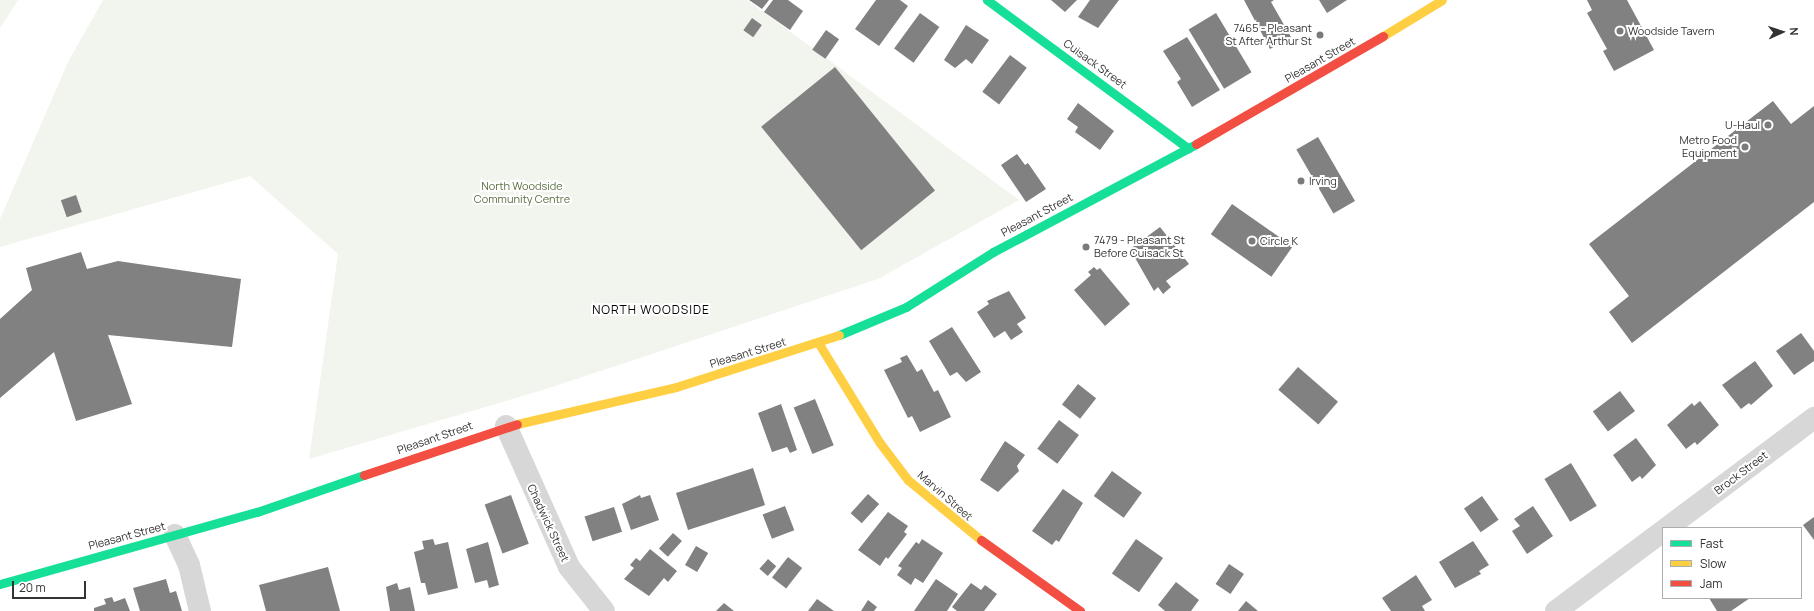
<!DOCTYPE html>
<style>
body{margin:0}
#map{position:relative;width:1814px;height:611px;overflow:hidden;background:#fff;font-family:Manrope,sans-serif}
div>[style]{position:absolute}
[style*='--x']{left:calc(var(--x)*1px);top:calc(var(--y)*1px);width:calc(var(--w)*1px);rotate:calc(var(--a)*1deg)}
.green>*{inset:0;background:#f2f5ed}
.building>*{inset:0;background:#818181;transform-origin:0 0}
.street>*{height:22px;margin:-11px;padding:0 11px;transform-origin:11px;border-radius:11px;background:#d7d7d7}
.fast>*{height:9px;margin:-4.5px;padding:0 4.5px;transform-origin:4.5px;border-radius:4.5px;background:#16e098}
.slow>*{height:9px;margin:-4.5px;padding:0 4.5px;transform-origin:4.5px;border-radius:4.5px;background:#ffcf43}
.jam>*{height:9px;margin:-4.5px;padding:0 4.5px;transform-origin:4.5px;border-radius:4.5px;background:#f24e42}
.dots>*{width:11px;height:11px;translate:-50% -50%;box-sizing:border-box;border:2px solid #fff;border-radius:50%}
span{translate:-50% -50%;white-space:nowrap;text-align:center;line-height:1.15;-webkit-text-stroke:4px #fff;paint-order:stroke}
.poi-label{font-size:11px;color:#333}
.right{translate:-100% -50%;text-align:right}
.left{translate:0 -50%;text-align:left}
.street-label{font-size:11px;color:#333}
.park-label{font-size:11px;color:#5a6f40}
.neighbourhood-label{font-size:12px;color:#000;letter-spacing:1px}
.legend{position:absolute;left:1662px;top:527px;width:140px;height:72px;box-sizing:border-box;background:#fff;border:1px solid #adadad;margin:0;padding:5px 7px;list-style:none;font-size:12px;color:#333}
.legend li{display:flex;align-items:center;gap:8px;height:20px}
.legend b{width:20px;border:1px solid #adadad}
.north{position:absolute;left:1762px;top:12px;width:40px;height:40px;-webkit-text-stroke:3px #fff;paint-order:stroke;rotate:87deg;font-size:11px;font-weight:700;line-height:16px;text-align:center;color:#333}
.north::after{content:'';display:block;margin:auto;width:14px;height:18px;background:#333;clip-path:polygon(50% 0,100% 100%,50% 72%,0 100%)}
.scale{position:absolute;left:12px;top:581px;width:74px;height:18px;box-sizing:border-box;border:2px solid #333;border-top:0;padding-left:5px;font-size:12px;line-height:14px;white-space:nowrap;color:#333;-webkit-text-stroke:3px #fff;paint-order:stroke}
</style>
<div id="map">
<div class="green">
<div style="clip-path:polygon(0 0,18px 0,0 28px)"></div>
<div style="clip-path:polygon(103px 0,747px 0,1019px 200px,878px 279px,546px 389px,309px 459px,338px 254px,250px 176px,0 247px,0 219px,68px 62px)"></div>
</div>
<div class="building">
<div style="clip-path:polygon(749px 0,769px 0,762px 9px)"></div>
<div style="clip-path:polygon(773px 0,788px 0,803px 11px,790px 30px,764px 12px)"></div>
<div style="clip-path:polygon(876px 0,900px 0,908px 6px,879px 46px,855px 29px)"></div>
<div style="clip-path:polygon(1051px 0,1077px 0,1065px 12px)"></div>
<div style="clip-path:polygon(1090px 0,1119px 0,1098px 28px,1078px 17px)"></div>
<div style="clip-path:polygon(1244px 0,1274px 0,1271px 2px,1291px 37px,1270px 49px)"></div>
<div style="clip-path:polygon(1319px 0,1347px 0,1327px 13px)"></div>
<div style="clip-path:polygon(1587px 0,1627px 0,1654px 50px,1614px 71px,1603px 51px,1607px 49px,1587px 13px,1592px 10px)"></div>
<div style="left:920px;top:13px;width:24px;height:44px;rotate:36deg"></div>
<div style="left:1216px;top:13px;width:69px;height:32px;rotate:59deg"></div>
<div style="left:752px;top:18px;width:12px;height:15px;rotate:35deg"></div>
<div style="clip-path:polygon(966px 25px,989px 40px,972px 64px,966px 59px,955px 68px,944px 60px)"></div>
<div style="left:826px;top:30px;width:16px;height:24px;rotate:35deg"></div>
<div style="clip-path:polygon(1187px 37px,1220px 90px,1192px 107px,1177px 82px,1181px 79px,1163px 51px)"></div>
<div style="left:1010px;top:55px;width:21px;height:46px;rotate:37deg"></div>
<div style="left:835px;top:67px;width:159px;height:95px;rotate:51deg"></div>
<div style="clip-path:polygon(1773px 101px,1791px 124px,1814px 106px,1814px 202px,1632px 343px,1609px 312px,1629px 296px,1589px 244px)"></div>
<div style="clip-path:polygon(1078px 103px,1114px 131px,1100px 150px,1075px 132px,1078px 127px,1067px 119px)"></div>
<div style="left:1318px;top:137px;width:74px;height:25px;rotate:60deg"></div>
<div style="clip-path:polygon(1017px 154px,1025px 165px,1028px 163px,1046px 189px,1026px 202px,1001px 165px)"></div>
<div style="left:76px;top:195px;width:18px;height:16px;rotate:71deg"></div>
<div style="left:1232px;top:204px;width:74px;height:37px;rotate:35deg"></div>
<div style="clip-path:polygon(1160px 227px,1189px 264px,1166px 281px,1171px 287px,1163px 294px,1158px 287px,1154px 291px,1130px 249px)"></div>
<div style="clip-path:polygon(81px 252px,87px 269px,118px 261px,241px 279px,232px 347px,108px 335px,132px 404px,76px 421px,54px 352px,0 398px,0 319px,32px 290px,26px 268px)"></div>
<div style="clip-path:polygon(1094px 267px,1097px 270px,1100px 268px,1130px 304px,1105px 326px,1074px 290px,1091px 275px,1088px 272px)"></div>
<div style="clip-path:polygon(1009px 291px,1026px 318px,1017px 324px,1023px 332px,1011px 340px,1005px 331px,994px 338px,977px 312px,989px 304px,987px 301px)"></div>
<div style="clip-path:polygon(952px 327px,981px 372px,966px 382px,957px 372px,950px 376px,929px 341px)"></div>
<div style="clip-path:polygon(1801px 333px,1814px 351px,1814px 361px,1794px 375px,1776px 351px)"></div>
<div style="clip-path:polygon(907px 355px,917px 372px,922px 369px,934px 392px,938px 390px,951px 417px,920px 432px,912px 416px,908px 418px,884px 370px,902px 362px,900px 358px)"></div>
<div style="clip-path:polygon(1755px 361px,1773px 386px,1751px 405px,1749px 403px,1741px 409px,1722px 385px)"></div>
<div style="left:1298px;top:367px;width:53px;height:30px;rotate:41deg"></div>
<div style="left:1078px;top:384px;width:23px;height:26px;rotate:38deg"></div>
<div style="left:1620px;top:391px;width:25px;height:34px;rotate:53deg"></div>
<div style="left:815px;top:399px;width:50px;height:23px;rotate:68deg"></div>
<div style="clip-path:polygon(1700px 401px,1719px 425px,1697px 445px,1695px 442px,1686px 449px,1667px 425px,1692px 403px,1694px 406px)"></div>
<div style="clip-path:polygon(781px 404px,797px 450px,790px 453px,787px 447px,772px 452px,758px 413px)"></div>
<div style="left:1059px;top:420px;width:25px;height:36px;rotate:37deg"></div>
<div style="clip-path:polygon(1636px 438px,1656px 465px,1642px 479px,1640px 476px,1632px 482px,1613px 455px)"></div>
<div style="clip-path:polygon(1005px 441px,1025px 455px,1017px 466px,1019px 471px,998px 492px,980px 480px)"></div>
<div style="left:1571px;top:463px;width:50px;height:31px;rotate:59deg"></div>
<div style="left:753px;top:468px;width:39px;height:81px;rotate:72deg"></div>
<div style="left:1112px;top:471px;width:37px;height:31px;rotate:36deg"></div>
<div style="clip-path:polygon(1063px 489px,1083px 503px,1059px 542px,1056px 540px,1052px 545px,1032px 531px)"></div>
<div style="left:868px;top:494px;width:15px;height:26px;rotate:42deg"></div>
<div style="left:511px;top:495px;width:52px;height:28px;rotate:70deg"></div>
<div style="clip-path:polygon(640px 495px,641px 498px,650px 495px,659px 520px,631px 530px,622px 504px)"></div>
<div style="left:1482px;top:496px;width:29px;height:22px;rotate:55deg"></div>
<div style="left:785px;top:506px;width:26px;height:24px;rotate:69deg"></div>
<div style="clip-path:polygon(1533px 506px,1553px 536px,1527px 554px,1512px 531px,1520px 526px,1514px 519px)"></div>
<div style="left:614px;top:507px;width:26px;height:31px;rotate:72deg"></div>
<div style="clip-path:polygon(888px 512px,908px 526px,904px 532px,907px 534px,888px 559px,886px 557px,880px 566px,858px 550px)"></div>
<div style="clip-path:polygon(1814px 517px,1814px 540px,1803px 525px)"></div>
<div style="left:673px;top:533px;width:12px;height:21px;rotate:42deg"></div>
<div style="clip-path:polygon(433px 539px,435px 545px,448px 542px,458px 588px,428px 595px,425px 583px,421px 583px,414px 552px,424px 549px,422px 541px)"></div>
<div style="clip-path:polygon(922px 539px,943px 553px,923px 583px,915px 578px,911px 585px,897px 575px,902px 568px,898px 566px,916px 542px,919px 544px)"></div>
<div style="left:1136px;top:539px;width:33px;height:42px;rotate:35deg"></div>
<div style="clip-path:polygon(1473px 541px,1489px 565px,1479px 571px,1481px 574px,1455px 588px,1439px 562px)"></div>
<div style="clip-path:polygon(488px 542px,499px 585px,489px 588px,487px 580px,475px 583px,466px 549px)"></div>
<div style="left:696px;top:546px;width:14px;height:22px;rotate:30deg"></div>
<div style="clip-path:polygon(650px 549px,677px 571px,668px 582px,664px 578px,649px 596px,624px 579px,634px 568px,630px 565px,636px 558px,640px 561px)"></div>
<div style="left:788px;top:557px;width:18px;height:26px;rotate:38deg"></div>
<div style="left:768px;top:559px;width:11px;height:13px;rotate:41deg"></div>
<div style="left:1229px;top:564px;width:18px;height:24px;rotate:34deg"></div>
<div style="clip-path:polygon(328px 567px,340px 611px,266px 611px,259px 585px)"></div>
<div style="clip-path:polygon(1416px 575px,1432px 600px,1422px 606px,1425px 611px,1391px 611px,1382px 598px)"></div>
<div style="clip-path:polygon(166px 579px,170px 593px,176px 591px,182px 611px,140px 611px,133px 588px)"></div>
<div style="clip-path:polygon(936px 579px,958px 594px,947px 611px,914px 611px)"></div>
<div style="clip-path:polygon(1176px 582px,1199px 600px,1191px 611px,1165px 611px,1158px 605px)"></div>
<div style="clip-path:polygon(397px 583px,399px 590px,410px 587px,415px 611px,390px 611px,386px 587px)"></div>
<div style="clip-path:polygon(971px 583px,981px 590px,985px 585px,997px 594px,984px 611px,957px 611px,952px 607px)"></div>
<div style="clip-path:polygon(112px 597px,114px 602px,125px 598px,130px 611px,94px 611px,94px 608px,106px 604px,104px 599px)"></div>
<div style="clip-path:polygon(1709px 598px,1750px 598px,1731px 611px,1717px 611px)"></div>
<div style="clip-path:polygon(817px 599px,834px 611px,808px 611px)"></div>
<div style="clip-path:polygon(868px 600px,877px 607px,874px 611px,861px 611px)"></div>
<div style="clip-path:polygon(1246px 601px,1258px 611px,1238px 611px)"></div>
<div style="clip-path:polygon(724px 603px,734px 611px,716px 611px)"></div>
</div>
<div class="street">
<div style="--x:506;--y:426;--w:154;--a:65.9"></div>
<div style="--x:569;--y:567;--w:56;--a:51.5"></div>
<div style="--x:1667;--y:528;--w:184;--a:-36.8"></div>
<div style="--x:175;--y:535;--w:33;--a:65"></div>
<div style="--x:189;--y:565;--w:47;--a:76.6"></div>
<div style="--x:1556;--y:611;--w:134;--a:-36.8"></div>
</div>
<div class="fast">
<div style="--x:987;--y:0;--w:250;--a:36.4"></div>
<div style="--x:839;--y:335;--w:73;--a:-22.7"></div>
<div style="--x:906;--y:307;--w:103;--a:-32.3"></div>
<div style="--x:993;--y:252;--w:230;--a:-28"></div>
<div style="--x:0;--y:584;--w:267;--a:-15.7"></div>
<div style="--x:257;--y:512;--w:113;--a:-19.1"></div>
</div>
<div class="slow">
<div style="--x:1383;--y:36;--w:69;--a:-31.4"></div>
<div style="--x:819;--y:344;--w:116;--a:58.4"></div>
<div style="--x:880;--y:443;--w:46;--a:52.9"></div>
<div style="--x:908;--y:480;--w:94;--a:39.4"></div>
<div style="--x:517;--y:424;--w:163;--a:-13.1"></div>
<div style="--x:676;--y:387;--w:171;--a:-17.7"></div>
</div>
<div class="jam">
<div style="--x:1196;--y:144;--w:216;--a:-30"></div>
<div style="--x:364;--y:475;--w:161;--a:-18.4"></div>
<div style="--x:981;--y:540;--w:122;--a:35.6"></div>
</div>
<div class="dots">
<div style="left:1620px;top:31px;background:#7a7a7a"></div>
<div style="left:1320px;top:35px;background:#7a7a7a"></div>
<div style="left:1768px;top:125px;background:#7a7a7a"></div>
<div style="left:1745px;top:147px;background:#7a7a7a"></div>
<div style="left:1301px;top:181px;background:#7a7a7a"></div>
<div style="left:1252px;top:241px;background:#7a7a7a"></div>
<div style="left:1086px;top:247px;background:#7a7a7a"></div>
</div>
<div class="poi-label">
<span class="right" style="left:1312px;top:35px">7465 - Pleasant<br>St After Arthur St</span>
<span class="left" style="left:1628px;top:31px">Woodside Tavern</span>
<span class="right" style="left:1760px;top:125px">U-Haul</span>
<span class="right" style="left:1737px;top:147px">Metro Food<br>Equipment</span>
<span class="left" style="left:1309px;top:181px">Irving</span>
<span class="left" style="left:1094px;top:247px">7479 - Pleasant St<br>Before Cuisack St</span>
<span class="left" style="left:1260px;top:241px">Circle K</span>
</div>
<div class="street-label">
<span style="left:1320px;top:60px;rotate:-30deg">Pleasant Street</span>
<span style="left:1095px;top:64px;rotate:36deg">Cuisack Street</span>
<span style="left:1037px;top:215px;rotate:-28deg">Pleasant Street</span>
<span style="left:748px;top:353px;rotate:-17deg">Pleasant Street</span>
<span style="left:435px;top:438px;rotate:-19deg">Pleasant Street</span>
<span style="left:1741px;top:473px;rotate:-37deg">Brock Street</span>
<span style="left:945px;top:496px;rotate:41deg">Marvin Street</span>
<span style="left:548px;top:523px;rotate:65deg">Chadwick Street</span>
<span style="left:127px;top:536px;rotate:-15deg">Pleasant Street</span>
</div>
<div class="park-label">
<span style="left:522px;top:193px">North Woodside<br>Community Centre</span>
</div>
<div class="neighbourhood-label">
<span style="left:651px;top:310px">NORTH WOODSIDE</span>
</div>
<ul class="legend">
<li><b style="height:5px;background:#16e098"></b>Fast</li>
<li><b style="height:5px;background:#ffcf43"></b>Slow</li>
<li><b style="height:5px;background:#f24e42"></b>Jam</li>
</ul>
<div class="north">N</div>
<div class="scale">20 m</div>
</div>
